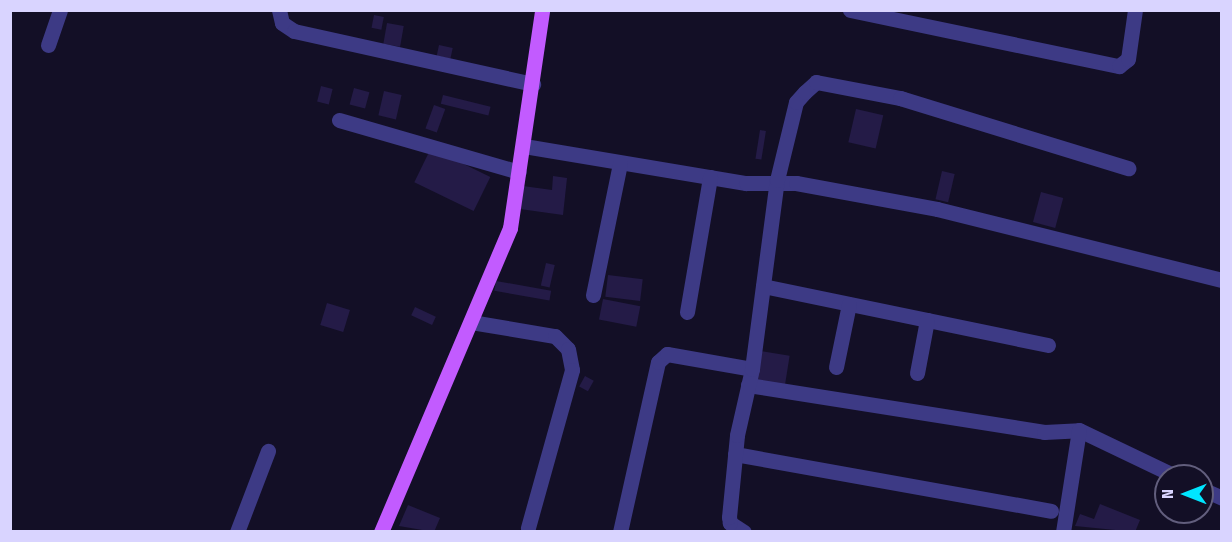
<!DOCTYPE html>
<style>
body{margin:0}
#map{position:relative;width:1232px;height:542px;overflow:hidden;background:#130f26;font-family:"Fira Sans Condensed",sans-serif}
div>[style]{position:absolute}
[style*='--x']{left:calc(var(--x)*1px);top:calc(var(--y)*1px);width:calc(var(--w)*1px);rotate:calc(var(--a)*1deg)}
.building>*{inset:0;background:#241b47;transform-origin:0 0}
.minor>*{height:15px;margin:-7.5px;padding:0 7.5px;transform-origin:7.5px;border-radius:7.5px;background:#3d3a85}
.major>*{height:15px;margin:-7.5px;padding:0 7.5px;transform-origin:7.5px;border-radius:7.5px;background:#c25bff}
span{translate:-50% -50%;white-space:nowrap;text-align:center;line-height:1.15;-webkit-text-stroke:5px #130f26;paint-order:stroke}
.frame{position:absolute;inset:0;border:12px solid #d9d4ff;pointer-events:none}
.north{position:absolute;left:1154px;top:464px;width:60px;height:60px;box-sizing:border-box;background:#130f26;border:2px solid #625e7d;border-radius:50%;rotate:270deg;font-size:16px;font-weight:700;line-height:24px;text-align:center;color:#d9d4ff}
.north::after{content:'';display:block;margin:auto;width:21px;height:27px;background:#00e5ff;clip-path:polygon(50% 0,100% 100%,50% 72%,0 100%)}
</style>
<div id="map">
<div class="building">
<div style="left:374px;top:15px;width:10px;height:13px;rotate:11deg"></div>
<div style="left:387px;top:23px;width:17px;height:21px;rotate:10deg"></div>
<div style="left:439px;top:45px;width:14px;height:11px;rotate:12deg"></div>
<div style="left:321px;top:86px;width:12px;height:16px;rotate:14deg"></div>
<div style="left:354px;top:88px;width:16px;height:17px;rotate:15deg"></div>
<div style="left:384px;top:91px;width:18px;height:25px;rotate:13deg"></div>
<div style="left:443px;top:95px;width:49px;height:9px;rotate:14deg"></div>
<div style="left:434px;top:105px;width:12px;height:25px;rotate:20deg"></div>
<div style="left:856px;top:109px;width:28px;height:34px;rotate:13deg"></div>
<div style="left:760px;top:130px;width:6px;height:29px;rotate:9deg"></div>
<div style="left:431px;top:148px;width:66px;height:38px;rotate:26deg"></div>
<div style="left:942px;top:171px;width:13px;height:29px;rotate:13deg"></div>
<div style="clip-path:polygon(553px 176px,567px 178px,563px 215px,520px 209px,523px 186px,552px 190px)"></div>
<div style="left:1041px;top:192px;width:23px;height:31px;rotate:15deg"></div>
<div style="left:546px;top:263px;width:9px;height:23px;rotate:13deg"></div>
<div style="left:608px;top:275px;width:35px;height:22px;rotate:7deg"></div>
<div style="left:496px;top:281px;width:56px;height:10px;rotate:10deg"></div>
<div style="left:603px;top:299px;width:38px;height:21px;rotate:11deg"></div>
<div style="left:327px;top:303px;width:24px;height:23px;rotate:17deg"></div>
<div style="left:415px;top:307px;width:23px;height:9px;rotate:25deg"></div>
<div style="left:760px;top:351px;width:30px;height:31px;rotate:9deg"></div>
<div style="left:585px;top:376px;width:10px;height:12px;rotate:29deg"></div>
<div style="clip-path:polygon(1100px 504px,1140px 520px,1135px 532px,1075px 526px,1080px 514px,1094px 519px)"></div>
<div style="clip-path:polygon(408px 505px,440px 518px,434px 532px,399px 526px)"></div>
</div>
<div class="minor">
<div style="--x:279;--y:10;--w:13;--a:77"></div>
<div style="--x:282;--y:23;--w:14;--a:34"></div>
<div style="--x:294;--y:31;--w:245;--a:12.5"></div>
<div style="--x:850;--y:10;--w:275;--a:11.8"></div>
<div style="--x:1119;--y:66;--w:11;--a:-38"></div>
<div style="--x:1128;--y:59;--w:49;--a:-81.9"></div>
<div style="--x:48;--y:45;--w:37;--a:-71"></div>
<div style="--x:339;--y:120;--w:187;--a:16.1"></div>
<div style="--x:524;--y:146;--w:225;--a:9.5"></div>
<div style="--x:746;--y:183;--w:50;--a:0"></div>
<div style="--x:796;--y:183;--w:143;--a:10.4"></div>
<div style="--x:937;--y:209;--w:294;--a:14"></div>
<div style="--x:763;--y:286;--w:291;--a:11.7"></div>
<div style="--x:593;--y:295;--w:134;--a:-78.4"></div>
<div style="--x:687;--y:312;--w:137;--a:-80.3"></div>
<div style="--x:471;--y:322;--w:85;--a:9.5"></div>
<div style="--x:555;--y:336;--w:18;--a:45"></div>
<div style="--x:568;--y:349;--w:21;--a:79"></div>
<div style="--x:572;--y:370;--w:164;--a:105.6"></div>
<div style="--x:836;--y:367;--w:64;--a:-78.3"></div>
<div style="--x:917;--y:373;--w:54;--a:-79.3"></div>
<div style="--x:748;--y:385;--w:300;--a:9"></div>
<div style="--x:1044;--y:432;--w:35;--a:-3"></div>
<div style="--x:1079;--y:430;--w:106;--a:25.6"></div>
<div style="--x:735;--y:454;--w:321;--a:10.2"></div>
<div style="--x:1202;--y:489;--w:22;--a:24"></div>
<div style="--x:237;--y:532;--w:87;--a:-69.1"></div>
<div style="--x:620;--y:532;--w:174;--a:-77.4"></div>
<div style="--x:658;--y:362;--w:12;--a:-42"></div>
<div style="--x:667;--y:354;--w:86;--a:10"></div>
<div style="--x:744;--y:532;--w:17;--a:-147"></div>
<div style="--x:730;--y:523;--w:6;--a:-99"></div>
<div style="--x:729;--y:517;--w:82;--a:-84.4"></div>
<div style="--x:737;--y:435;--w:68;--a:-77.2"></div>
<div style="--x:752;--y:369;--w:191;--a:-82.5"></div>
<div style="--x:777;--y:180;--w:80;--a:-76.3"></div>
<div style="--x:796;--y:102;--w:13;--a:-48"></div>
<div style="--x:805;--y:92;--w:15;--a:-42"></div>
<div style="--x:816;--y:82;--w:86;--a:10.8"></div>
<div style="--x:900;--y:98;--w:239;--a:17.1"></div>
<div style="--x:1063;--y:532;--w:103;--a:-81.1"></div>
</div>
<div class="major">
<div style="--x:381;--y:532;--w:330;--a:-67"></div>
<div style="--x:510;--y:228;--w:220;--a:-81.6"></div>
</div>
<div class="frame"></div>
<div class="north">N</div>
</div>
